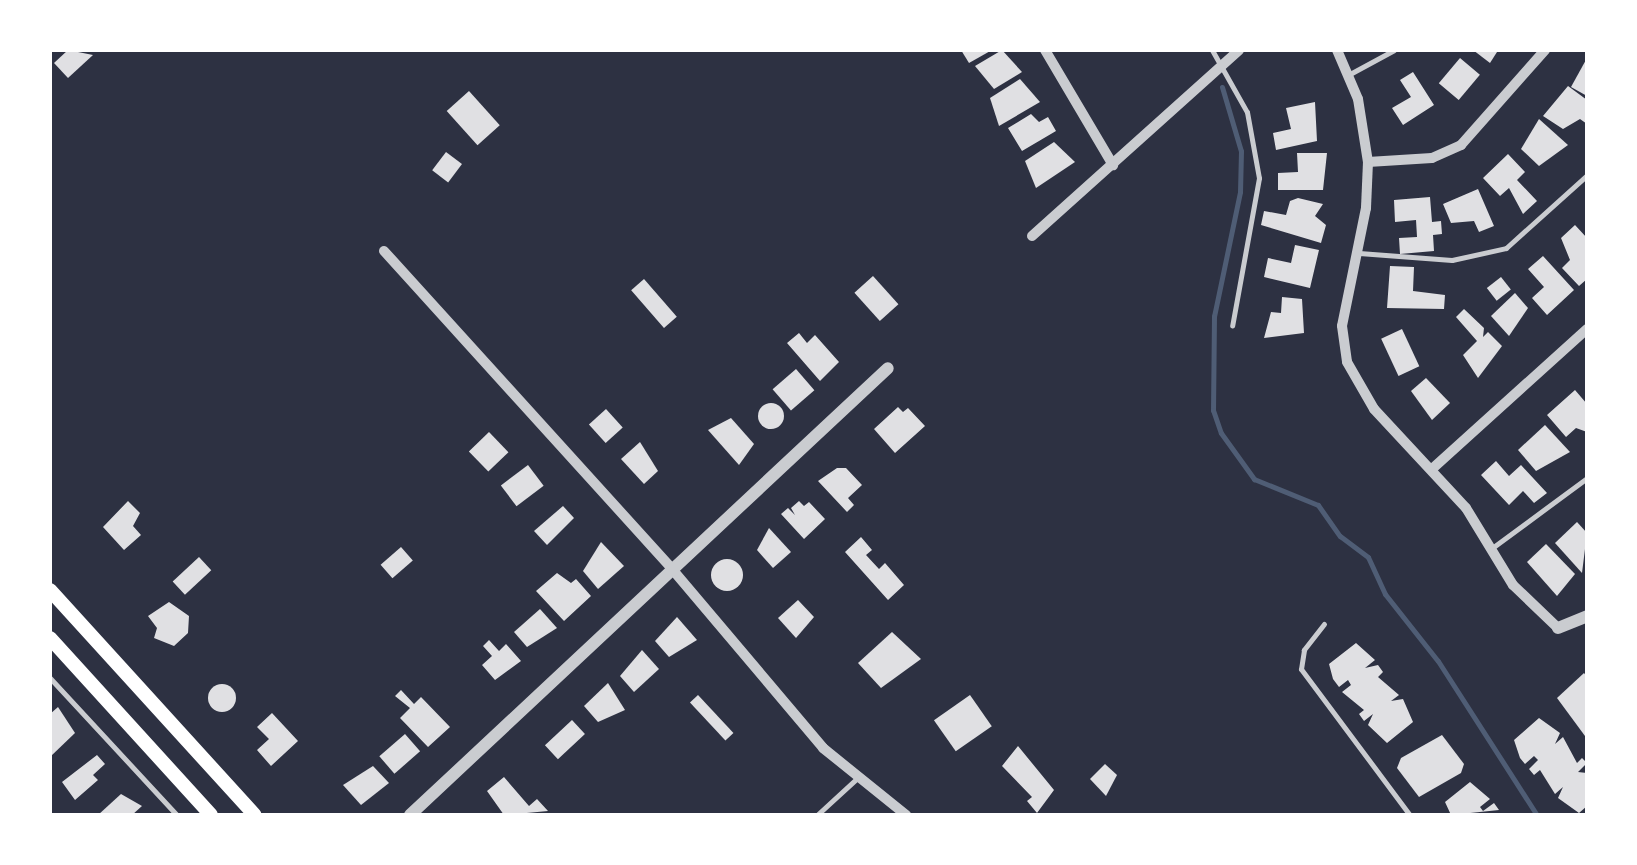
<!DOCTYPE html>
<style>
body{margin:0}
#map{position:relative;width:1637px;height:865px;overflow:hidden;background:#2d3142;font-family:Manrope,sans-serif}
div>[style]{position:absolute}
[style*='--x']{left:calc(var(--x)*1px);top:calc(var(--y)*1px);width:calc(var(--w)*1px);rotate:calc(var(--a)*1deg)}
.stream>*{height:5px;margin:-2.5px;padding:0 2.5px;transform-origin:2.5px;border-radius:2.5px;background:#4f5d75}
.building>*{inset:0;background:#e0e0e3;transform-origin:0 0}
.round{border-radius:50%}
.service>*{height:5px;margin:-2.5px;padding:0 2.5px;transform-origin:2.5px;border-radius:2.5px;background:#caccd0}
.minor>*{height:10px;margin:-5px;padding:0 5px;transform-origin:5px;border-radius:5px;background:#caccd0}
.tertiary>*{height:12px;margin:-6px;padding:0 6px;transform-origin:6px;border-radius:6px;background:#caccd0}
.secondary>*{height:14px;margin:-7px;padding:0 7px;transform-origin:7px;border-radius:7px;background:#fff}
span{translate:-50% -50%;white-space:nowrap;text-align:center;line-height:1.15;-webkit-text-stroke:8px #fff;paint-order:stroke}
.frame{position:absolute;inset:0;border:52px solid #fff;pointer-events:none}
</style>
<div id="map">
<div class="stream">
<div style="--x:1222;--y:87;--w:67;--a:73.5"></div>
<div style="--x:1241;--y:151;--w:41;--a:91.4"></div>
<div style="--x:1240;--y:192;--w:127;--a:101.8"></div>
<div style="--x:1214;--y:316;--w:94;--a:90.6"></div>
<div style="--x:1213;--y:410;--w:24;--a:71"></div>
<div style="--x:1221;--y:433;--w:57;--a:54.3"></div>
<div style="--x:1254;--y:479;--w:69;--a:22.1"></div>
<div style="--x:1318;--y:505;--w:38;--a:55"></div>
<div style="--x:1340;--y:536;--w:35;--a:37"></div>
<div style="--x:1368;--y:557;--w:41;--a:65.3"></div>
<div style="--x:1385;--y:594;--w:85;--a:51.7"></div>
<div style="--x:1438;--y:661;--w:183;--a:57.3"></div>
</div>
<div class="building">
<div style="clip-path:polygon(68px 50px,93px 55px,68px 78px,54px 63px)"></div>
<div style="clip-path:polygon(961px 50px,992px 50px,969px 63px)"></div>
<div style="clip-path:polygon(1002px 50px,1022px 72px,994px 89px,975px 66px)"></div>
<div style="clip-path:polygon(1473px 50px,1494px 50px,1497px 52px,1490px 63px)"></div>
<div style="left:1460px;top:58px;width:26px;height:33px;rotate:40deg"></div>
<div style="clip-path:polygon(1587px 58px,1587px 96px,1571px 87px)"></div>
<div style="clip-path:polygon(1413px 72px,1434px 105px,1403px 125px,1392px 108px,1411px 97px,1400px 80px)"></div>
<div style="clip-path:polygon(1020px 79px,1040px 102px,999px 126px,990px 98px)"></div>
<div style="clip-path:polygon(1568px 86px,1587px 100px,1587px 124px,1580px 119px,1563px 129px,1543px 116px)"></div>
<div style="left:469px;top:91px;width:46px;height:30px;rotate:48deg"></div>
<div style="clip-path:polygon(1315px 102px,1317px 141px,1276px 150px,1273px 133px,1291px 129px,1286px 108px)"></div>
<div style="clip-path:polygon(1031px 114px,1039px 122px,1048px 117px,1056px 131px,1022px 151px,1008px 128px)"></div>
<div style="clip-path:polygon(1539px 119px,1568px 145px,1539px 166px,1521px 149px)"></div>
<div style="clip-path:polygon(1054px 142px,1075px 162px,1036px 188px,1025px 161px)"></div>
<div style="left:446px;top:152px;width:20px;height:23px;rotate:37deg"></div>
<div style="clip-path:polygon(1297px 153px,1327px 153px,1323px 190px,1278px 190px,1278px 173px,1298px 172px)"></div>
<div style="clip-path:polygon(1508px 154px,1525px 172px,1517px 180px,1537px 201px,1523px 214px,1509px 188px,1500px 196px,1483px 178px)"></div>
<div style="clip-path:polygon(1478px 189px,1494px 226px,1479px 232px,1474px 221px,1451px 223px,1443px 204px)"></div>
<div style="clip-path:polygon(1430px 197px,1432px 222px,1441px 221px,1442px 234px,1433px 235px,1434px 251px,1400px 254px,1399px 238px,1417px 237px,1416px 220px,1395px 222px,1394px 200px)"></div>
<div style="clip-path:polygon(1298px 198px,1323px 204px,1315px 216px,1326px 225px,1321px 243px,1261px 225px,1264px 211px,1286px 215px,1290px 201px)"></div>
<div style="clip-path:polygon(1575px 225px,1587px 238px,1587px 279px,1579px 286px,1562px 268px,1570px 260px,1561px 238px)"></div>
<div style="clip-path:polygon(1295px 245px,1319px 250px,1310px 288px,1264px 277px,1268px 258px,1291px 263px)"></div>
<div style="clip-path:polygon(1543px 256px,1574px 290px,1547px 315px,1532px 298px,1544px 287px,1528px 269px)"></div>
<div style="clip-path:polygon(1390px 266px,1414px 267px,1413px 291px,1445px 295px,1444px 309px,1387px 308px)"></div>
<div style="left:873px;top:276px;width:38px;height:25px;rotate:48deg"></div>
<div style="left:1501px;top:277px;width:16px;height:18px;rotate:52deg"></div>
<div style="left:644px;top:279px;width:50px;height:17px;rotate:49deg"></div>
<div style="clip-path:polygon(1515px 293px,1528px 308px,1509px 336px,1491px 316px)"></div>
<div style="clip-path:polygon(1282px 297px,1302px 299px,1304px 333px,1264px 338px,1271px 312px,1281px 313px)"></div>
<div style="clip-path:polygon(1464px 309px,1484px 328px,1483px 337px,1488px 332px,1502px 346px,1478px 378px,1463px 355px,1477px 341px,1456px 317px)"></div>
<div style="left:1402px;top:329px;width:41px;height:23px;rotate:65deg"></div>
<div style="clip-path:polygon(799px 333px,807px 343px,815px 335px,839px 362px,820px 381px,787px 343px)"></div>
<div style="left:796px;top:369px;width:28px;height:31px;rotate:49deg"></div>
<div style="clip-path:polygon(1426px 378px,1450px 403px,1432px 420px,1411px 391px)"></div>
<div style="clip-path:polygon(1575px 390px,1587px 404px,1587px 432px,1576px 428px,1566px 437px,1547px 415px)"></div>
<div class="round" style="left:758px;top:403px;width:26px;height:26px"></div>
<div style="clip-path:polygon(898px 407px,903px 412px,908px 408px,925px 426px,895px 453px,874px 429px)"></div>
<div style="left:606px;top:409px;width:25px;height:23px;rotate:48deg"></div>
<div style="clip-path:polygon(731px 418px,754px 444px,739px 465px,708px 430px)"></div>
<div style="clip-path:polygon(1545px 425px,1570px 452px,1536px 471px,1518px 450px)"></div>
<div style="left:489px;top:432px;width:28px;height:28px;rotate:46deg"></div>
<div style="clip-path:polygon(640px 442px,658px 471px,644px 484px,621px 459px)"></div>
<div style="clip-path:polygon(1496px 461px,1509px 476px,1521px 465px,1547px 493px,1534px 503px,1523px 491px,1509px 505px,1481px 475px)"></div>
<div style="left:528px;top:465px;width:26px;height:34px;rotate:53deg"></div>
<div style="clip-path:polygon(837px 468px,846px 468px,862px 485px,848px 498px,854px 505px,847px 512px,818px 481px)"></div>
<div style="clip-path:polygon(128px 501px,140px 513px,133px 526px,141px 535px,124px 550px,103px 527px)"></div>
<div style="clip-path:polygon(799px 501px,804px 506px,809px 502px,825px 519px,804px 539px,781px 514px,788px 508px,795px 515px,791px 508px)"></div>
<div style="clip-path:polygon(563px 506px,574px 518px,547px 545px,534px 531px)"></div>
<div style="clip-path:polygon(1577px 522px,1587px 533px,1582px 573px,1555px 543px)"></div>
<div style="clip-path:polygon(769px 528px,791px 552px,773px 568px,757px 550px)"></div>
<div style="clip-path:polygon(861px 537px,872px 550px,866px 555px,879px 569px,885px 563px,904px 585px,888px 600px,845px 552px)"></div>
<div style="clip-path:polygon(601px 542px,624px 566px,598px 589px,583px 571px)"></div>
<div style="clip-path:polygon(1546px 544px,1575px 574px,1557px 596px,1527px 562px)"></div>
<div style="left:401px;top:547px;width:18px;height:27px;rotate:49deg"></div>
<div style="left:199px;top:557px;width:18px;height:36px;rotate:47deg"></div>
<div class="round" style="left:711px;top:559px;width:32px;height:32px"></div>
<div style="clip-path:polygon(557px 573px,571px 583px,576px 579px,591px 596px,564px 621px,536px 591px)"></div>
<div style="clip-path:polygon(798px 600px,814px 617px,796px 638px,778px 618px)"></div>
<div style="clip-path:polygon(169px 602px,189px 616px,188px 633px,174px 646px,154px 638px,157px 628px,148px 616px)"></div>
<div style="clip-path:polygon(540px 609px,557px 628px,527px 647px,514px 632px)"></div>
<div style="clip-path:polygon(677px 617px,697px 640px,669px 657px,655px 641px)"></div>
<div style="clip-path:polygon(892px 632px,921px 659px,881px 688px,858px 663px)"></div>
<div style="clip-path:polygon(489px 640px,499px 651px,506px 644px,521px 661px,495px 680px,482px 665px,492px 656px,483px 646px)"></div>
<div style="clip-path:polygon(1356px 643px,1375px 660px,1365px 668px,1378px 665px,1383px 672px,1378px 677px,1399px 695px,1391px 701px,1403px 699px,1413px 722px,1387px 743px,1368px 725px,1373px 714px,1364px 721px,1359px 714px,1364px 710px,1342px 692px,1351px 685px,1348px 680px,1339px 687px,1333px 679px,1329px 664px)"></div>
<div style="clip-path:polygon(642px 650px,659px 669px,634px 692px,620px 676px)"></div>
<div style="clip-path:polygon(1584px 673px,1587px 677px,1585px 736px,1557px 698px)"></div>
<div style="clip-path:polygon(608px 683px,625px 710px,598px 722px,584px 706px)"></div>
<div class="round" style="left:208px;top:684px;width:28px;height:28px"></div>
<div style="clip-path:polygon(401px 690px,414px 704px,421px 697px,450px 727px,428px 747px,400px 718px,410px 708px,395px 696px)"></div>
<div style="left:698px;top:695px;width:52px;height:11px;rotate:47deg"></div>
<div style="left:970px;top:695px;width:38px;height:44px;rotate:55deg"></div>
<div style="clip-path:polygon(58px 707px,75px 733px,50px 757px,50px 714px)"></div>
<div style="clip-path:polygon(272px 713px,298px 741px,271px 766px,257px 750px,269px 739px,257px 727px)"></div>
<div style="clip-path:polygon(1539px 718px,1560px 733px,1555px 744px,1563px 737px,1577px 763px,1582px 758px,1587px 763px,1578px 772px,1587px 773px,1587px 806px,1579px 813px,1558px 798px,1563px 787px,1555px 794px,1540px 770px,1534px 775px,1529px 769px,1538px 760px,1534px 756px,1525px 764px,1520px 758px,1514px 740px)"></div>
<div style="left:572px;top:720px;width:19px;height:37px;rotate:47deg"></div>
<div style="left:405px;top:734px;width:23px;height:34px;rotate:49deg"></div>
<div style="clip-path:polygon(1442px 735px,1464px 764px,1461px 773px,1419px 797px,1397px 768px,1401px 758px)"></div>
<div style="clip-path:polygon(1018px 746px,1054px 790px,1037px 813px,1027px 801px,1032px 797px,1002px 766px)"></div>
<div style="clip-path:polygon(97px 755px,105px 764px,93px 775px,98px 780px,75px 800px,62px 782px)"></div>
<div style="clip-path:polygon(1105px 764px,1117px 775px,1106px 796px,1090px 779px)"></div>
<div style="clip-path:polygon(373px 766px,389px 783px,361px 805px,343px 785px)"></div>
<div style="clip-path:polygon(504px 777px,529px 806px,537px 799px,548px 811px,504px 815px,487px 791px)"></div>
<div style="clip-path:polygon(1470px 782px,1490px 799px,1480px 807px,1483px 811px,1494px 803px,1499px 810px,1451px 815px,1445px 802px)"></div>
<div style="clip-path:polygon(121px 794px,142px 806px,132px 815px,98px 815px)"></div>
</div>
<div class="service">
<div style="--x:1212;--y:50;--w:71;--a:60.6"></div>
<div style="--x:1247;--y:112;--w:67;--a:79.7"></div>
<div style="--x:1259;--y:178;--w:150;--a:100.3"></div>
<div style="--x:1348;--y:75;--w:52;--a:-28.5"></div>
<div style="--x:1359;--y:253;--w:93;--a:4.3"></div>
<div style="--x:1452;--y:260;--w:55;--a:-12.5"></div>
<div style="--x:1506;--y:248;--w:109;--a:-42"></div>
<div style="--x:1492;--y:548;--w:118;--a:-36.4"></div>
<div style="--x:1324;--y:624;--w:33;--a:128"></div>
<div style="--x:1304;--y:650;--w:19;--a:99"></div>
<div style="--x:1301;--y:669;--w:182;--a:53.3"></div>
<div style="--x:50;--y:678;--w:187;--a:47.2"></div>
<div style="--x:817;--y:815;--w:52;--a:-42.6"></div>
</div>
<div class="minor">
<div style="--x:1045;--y:50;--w:134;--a:59.4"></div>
<div style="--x:1337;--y:50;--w:53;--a:66.8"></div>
<div style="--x:1358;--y:99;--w:64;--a:81"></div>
<div style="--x:1368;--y:162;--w:46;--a:92.5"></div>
<div style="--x:1366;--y:208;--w:120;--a:101.5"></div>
<div style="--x:1342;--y:326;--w:36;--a:82"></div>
<div style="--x:1347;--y:362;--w:54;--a:60.1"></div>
<div style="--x:1374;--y:409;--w:135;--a:47.1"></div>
<div style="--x:1466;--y:508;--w:90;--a:58.6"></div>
<div style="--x:1513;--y:585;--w:62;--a:43.7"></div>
<div style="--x:1368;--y:162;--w:64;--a:-3.6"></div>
<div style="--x:1432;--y:158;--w:32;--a:-24"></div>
<div style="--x:1461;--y:145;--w:127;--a:-48.5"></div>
<div style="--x:1032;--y:236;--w:278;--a:-41.9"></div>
<div style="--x:384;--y:251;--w:429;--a:47.8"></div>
<div style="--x:672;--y:569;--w:234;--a:49.8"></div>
<div style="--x:823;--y:748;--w:107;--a:38.9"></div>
<div style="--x:1432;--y:469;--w:209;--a:-42.1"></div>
</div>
<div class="tertiary">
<div style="--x:1558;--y:628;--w:31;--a:-22"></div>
<div style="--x:410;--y:815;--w:654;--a:-43.08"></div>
</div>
<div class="secondary">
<div style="--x:50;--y:590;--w:304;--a:47.7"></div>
<div style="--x:50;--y:638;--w:239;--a:47.7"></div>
</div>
<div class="frame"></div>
</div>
